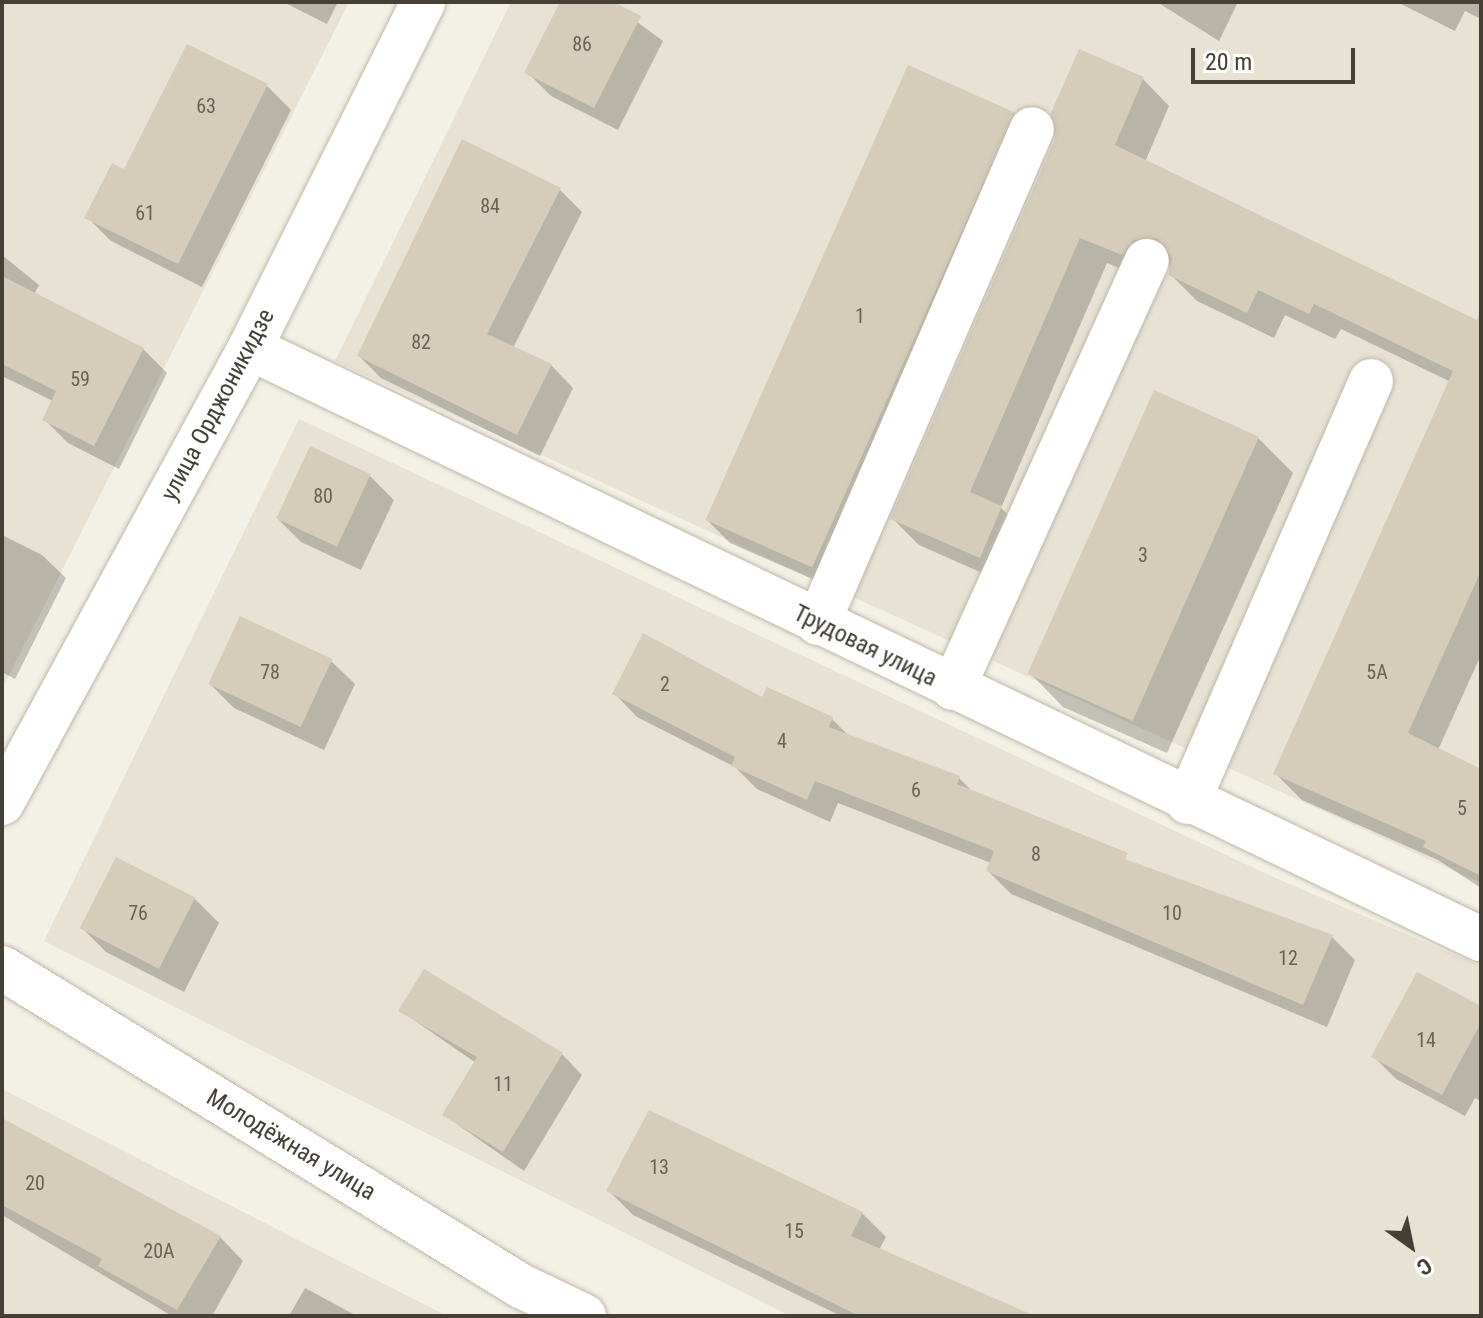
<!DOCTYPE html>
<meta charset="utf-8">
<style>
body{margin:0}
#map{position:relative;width:1483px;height:1318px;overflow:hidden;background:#f3f0e5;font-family:"Roboto Condensed",sans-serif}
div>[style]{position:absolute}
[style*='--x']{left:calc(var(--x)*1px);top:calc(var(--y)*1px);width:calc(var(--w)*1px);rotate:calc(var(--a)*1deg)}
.residential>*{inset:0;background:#e7e2d3}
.shadow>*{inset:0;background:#0003}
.building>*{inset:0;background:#d5ccba;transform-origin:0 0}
.roads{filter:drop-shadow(0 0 2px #beb8a8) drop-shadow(0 0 2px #beb8a8)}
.minor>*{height:44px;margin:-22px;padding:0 22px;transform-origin:22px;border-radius:22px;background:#fff}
span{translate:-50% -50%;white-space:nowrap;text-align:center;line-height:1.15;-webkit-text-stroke:7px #fff;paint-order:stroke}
.number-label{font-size:20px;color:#696356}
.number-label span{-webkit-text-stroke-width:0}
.street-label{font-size:24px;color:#454035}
.frame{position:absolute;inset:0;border:4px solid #454035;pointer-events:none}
.north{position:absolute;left:1371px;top:1206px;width:80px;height:80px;-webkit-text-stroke:6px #fff;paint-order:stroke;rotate:147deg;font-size:22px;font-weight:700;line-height:32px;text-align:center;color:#454035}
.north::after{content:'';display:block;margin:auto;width:28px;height:36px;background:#454035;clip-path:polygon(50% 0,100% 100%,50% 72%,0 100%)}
.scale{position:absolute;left:1191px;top:48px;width:164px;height:36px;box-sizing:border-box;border:4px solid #454035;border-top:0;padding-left:10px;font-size:24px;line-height:28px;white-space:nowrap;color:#454035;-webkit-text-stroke:6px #fff;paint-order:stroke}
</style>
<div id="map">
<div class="residential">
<div style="clip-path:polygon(2px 2px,349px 2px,2px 689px)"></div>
<div style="clip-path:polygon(511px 2px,1481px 2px,1481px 883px,335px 361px)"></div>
<div style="clip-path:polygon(299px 419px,1271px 876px,1481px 966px,1481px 1316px,790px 1316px,44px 941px)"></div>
<div style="clip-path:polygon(2px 1089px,447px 1316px,2px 1316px)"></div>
</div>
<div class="shadow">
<div style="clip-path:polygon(283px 2px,338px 2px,327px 24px)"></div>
<div style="clip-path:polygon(562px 2px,610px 2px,663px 41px,618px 130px,551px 96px,527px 72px)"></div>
<div style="clip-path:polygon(1157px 2px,1238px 2px,1219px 41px)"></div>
<div style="clip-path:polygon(1397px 2px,1481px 2px,1481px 19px,1465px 11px,1455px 31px)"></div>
<div style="clip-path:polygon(188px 46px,267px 86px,291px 110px,202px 287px,111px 241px,87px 217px,125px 171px)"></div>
<div style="clip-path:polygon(1143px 79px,1169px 106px,1145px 162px,1481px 324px,1481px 655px,1438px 750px,1481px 772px,1481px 888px,1438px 860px,1302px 800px,1275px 773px,1451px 382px,1341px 329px,1335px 339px,1285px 315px,1274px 338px,1197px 301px,1170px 274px,1172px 265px,1160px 266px,1149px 281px,1107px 263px,1001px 508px,1028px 534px,1007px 584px,919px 545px,893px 519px)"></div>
<div style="clip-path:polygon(1013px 114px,1037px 138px,835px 589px,730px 543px,706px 519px)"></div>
<div style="clip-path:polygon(559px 189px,582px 212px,513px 348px,551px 365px,573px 388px,540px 456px,381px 378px,359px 356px)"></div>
<div style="clip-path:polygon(2px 255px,39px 285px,34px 295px,143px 349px,167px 373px,119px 469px,68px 443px,44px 419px,53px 401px,2px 376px)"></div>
<div style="clip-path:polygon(1258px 438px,1293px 473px,1167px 753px,1063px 707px,1029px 672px)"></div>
<div style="clip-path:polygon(370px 476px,394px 500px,361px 570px,301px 542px,277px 518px)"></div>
<div style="clip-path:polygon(2px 535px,42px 555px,66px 578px,15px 679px,2px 672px)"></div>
<div style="clip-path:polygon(331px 661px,355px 684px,324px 750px,234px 708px,210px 684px)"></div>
<div style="clip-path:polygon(614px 693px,763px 699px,832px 719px,850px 737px,959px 778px,973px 792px,1137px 866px,1332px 937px,1355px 960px,1327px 1027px,1011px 894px,988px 871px,991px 863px,838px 803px,830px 822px,757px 789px,735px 767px,637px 717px)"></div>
<div style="clip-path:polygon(117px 860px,195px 899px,219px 923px,184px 992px,106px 952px,82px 928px)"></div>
<div style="clip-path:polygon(1481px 1008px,1481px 1101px,1475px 1098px,1465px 1116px,1396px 1079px,1374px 1057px)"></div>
<div style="clip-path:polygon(401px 1011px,562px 1054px,582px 1075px,524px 1171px,444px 1115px,476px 1063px)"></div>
<div style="clip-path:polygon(2px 1121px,220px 1237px,243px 1261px,212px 1316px,172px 1316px,2px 1215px)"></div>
<div style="clip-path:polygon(609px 1191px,862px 1213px,886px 1237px,879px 1250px,1009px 1316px,841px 1316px,633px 1215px)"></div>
<div style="clip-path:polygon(305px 1288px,357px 1316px,289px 1316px)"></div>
</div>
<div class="building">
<div style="clip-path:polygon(560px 2px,614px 2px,641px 16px,594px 108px,524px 73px)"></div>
<div style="clip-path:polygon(187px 44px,268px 84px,178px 264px,84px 218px,112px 163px,124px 169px)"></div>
<div style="clip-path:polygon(1079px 49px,1144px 77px,1115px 145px,1477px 320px,1481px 310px,1481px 571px,1408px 733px,1481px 769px,1481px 876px,1423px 847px,1426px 841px,1273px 774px,1453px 371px,1314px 304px,1309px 314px,1258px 290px,1247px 313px,1168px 275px,1172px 258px,1157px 238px,1133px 240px,1122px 255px,1080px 238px,970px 492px,1002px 506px,980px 558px,890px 519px,1055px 139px,1051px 113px)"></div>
<div style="left:908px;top:65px;width:117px;height:498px;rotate:24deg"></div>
<div style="clip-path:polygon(462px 139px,561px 188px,487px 334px,552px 364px,517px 435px,357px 356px)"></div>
<div style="clip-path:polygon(2px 276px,144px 348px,94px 446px,42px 420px,56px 391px,2px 364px)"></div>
<div style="left:1154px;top:390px;width:115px;height:311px;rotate:24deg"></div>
<div style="left:310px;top:446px;width:67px;height:80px;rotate:25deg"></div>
<div style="left:240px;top:616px;width:102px;height:75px;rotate:25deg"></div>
<div style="clip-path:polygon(643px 633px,762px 697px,767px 687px,833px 717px,829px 727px,960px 776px,957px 784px,1128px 853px,1125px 859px,1333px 935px,1303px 1005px,986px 871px,994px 851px,815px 781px,807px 800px,731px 766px,735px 757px,612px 694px)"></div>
<div style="left:116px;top:857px;width:89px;height:80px;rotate:27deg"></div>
<div style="clip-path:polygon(424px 969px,563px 1053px,503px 1152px,442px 1115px,477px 1057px,398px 1011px)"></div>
<div style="clip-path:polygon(1417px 972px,1481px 1006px,1481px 1023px,1442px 1095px,1371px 1057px)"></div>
<div style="clip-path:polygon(649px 1110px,863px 1212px,851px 1236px,1035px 1316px,859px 1316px,606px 1191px)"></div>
<div style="clip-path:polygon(2px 1118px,221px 1236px,177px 1310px,98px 1266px,102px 1259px,2px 1205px)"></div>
</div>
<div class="roads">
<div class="minor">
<div style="--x:250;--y:348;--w:1366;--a:25.65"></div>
<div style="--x:818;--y:623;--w:538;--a:-66.58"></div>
<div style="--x:953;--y:688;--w:469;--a:-65.6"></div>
<div style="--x:1188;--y:802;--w:459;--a:-66.5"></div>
<div style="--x:2;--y:803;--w:518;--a:-61.41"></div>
<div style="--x:250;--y:348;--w:387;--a:-63.4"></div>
<div style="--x:2;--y:968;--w:609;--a:31.5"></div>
<div style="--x:521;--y:1286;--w:70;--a:25.5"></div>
</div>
</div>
<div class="number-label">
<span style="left:582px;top:44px">86</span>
<span style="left:206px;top:106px">63</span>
<span style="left:490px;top:206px">84</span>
<span style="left:145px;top:213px">61</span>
<span style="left:860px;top:316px">1</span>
<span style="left:421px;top:342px">82</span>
<span style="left:80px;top:379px">59</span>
<span style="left:323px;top:496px">80</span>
<span style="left:1143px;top:555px">3</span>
<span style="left:270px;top:672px">78</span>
<span style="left:1377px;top:672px">5А</span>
<span style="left:665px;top:684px">2</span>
<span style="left:782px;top:741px">4</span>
<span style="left:916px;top:790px">6</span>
<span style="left:1462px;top:808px">5</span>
<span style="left:1036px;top:854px">8</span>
<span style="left:138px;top:913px">76</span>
<span style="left:1172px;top:913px">10</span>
<span style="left:1288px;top:958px">12</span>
<span style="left:1426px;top:1040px">14</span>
<span style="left:503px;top:1084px">11</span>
<span style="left:659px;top:1167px">13</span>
<span style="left:35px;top:1183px">20</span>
<span style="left:794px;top:1231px">15</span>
<span style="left:159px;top:1251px">20А</span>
</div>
<div class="street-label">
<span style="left:218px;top:405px;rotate:-62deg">улица Орджоникидзе</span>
<span style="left:865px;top:646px;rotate:26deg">Трудовая улица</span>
<span style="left:291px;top:1145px;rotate:31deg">Молодёжная улица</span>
</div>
<div class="frame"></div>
<div class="north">С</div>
<div class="scale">20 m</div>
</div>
